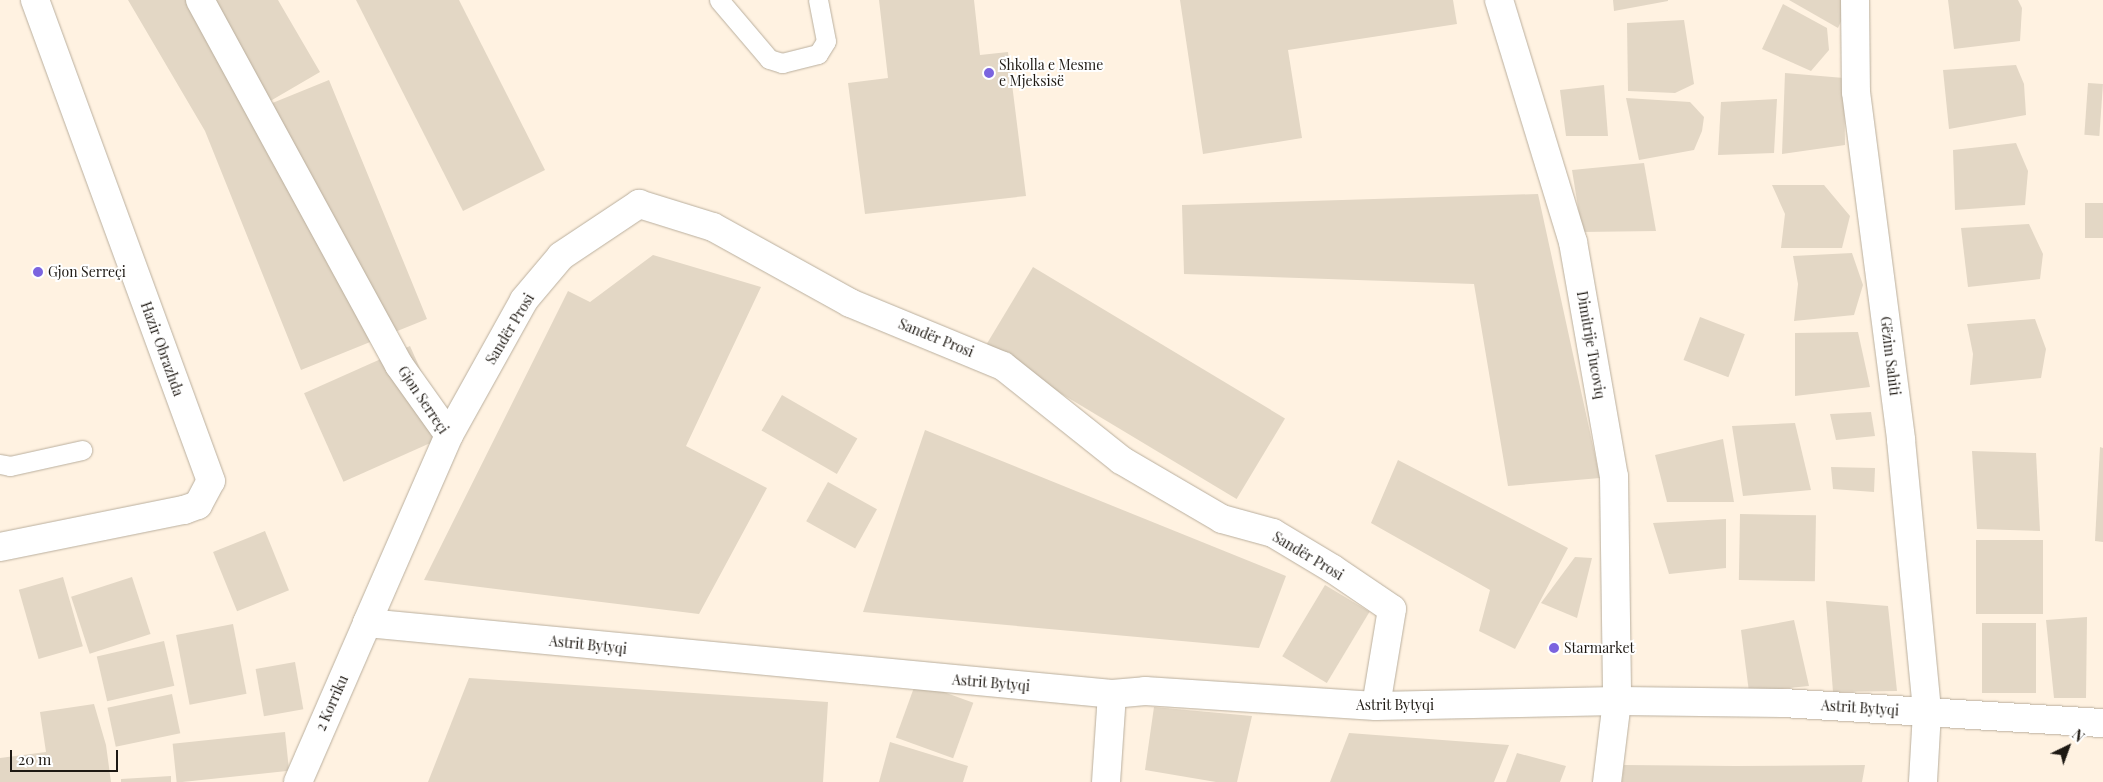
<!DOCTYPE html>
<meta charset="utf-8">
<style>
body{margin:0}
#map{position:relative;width:2103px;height:782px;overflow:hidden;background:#fff2e1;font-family:"Playfair Display",serif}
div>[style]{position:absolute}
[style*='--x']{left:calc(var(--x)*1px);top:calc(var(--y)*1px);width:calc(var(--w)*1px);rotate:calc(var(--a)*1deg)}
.building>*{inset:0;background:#e3d7c5;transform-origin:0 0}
.roads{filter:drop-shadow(0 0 1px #baaf9e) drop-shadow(0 0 1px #baaf9e)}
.service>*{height:19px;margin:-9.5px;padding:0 9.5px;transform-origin:9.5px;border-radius:9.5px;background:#fff}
.minor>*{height:28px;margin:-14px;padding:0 14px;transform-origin:14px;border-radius:14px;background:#fff}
.tertiary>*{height:28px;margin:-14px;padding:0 14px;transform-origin:14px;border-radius:14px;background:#fff}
.dots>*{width:14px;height:14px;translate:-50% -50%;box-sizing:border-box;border:2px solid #fff;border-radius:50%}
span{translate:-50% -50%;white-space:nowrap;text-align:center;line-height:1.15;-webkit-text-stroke:4px #fff;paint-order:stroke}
.poi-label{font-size:14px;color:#1e1913}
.left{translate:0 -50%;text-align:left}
.street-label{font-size:14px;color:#1e1913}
.north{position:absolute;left:2043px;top:722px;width:50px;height:50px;-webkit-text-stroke:4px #fff;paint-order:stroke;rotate:42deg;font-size:14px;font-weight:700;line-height:20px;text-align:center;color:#1e1913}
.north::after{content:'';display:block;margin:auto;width:18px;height:22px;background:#1e1913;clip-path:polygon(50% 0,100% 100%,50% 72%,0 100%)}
.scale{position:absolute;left:10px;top:750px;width:108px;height:22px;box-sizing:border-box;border:2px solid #1e1913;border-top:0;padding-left:6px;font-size:15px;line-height:18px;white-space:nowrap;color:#1e1913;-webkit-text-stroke:4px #fff;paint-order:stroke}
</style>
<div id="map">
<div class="building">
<div style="clip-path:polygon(128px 0,278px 0,320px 72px,253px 111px,329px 80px,427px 319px,301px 370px,205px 131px)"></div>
<div style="clip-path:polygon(356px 0,459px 0,545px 170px,463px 211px)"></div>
<div style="clip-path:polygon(879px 0,974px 0,980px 55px,1008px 52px,1026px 196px,865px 214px,848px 83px,888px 78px)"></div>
<div style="clip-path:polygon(1180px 0,1453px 0,1457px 24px,1288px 50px,1302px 138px,1203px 154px)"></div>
<div style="clip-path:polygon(1613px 0,1668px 0,1668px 1px,1614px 11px)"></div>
<div style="clip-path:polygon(1789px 0,1849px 0,1849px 4px,1838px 28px)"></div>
<div style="clip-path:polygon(1948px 0,2018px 0,2022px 8px,2020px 41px,1954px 49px)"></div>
<div style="clip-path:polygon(1783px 4px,1827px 28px,1829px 50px,1811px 71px,1762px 49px)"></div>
<div style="clip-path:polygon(1684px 20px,1694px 84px,1675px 93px,1628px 91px,1627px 23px)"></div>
<div style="clip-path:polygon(2016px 65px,2024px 84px,2026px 115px,1949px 129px,1943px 70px)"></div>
<div style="clip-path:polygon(1785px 73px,1844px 78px,1845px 145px,1782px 154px)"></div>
<div style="left:2088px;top:83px;width:15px;height:52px;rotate:4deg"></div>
<div style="clip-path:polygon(1604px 85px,1608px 136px,1566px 136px,1560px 90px)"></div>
<div style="clip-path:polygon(1626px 98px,1690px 102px,1704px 117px,1702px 131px,1694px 150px,1639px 160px)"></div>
<div style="clip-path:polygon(1777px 99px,1774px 153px,1718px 155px,1721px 102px)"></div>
<div style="clip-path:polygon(2016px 143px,2028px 171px,2025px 205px,1955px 210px,1953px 150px)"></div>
<div style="clip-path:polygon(1644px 163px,1656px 231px,1582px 232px,1572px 170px)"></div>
<div style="clip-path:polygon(1772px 185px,1824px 185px,1850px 216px,1842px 248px,1781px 248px,1785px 214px)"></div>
<div style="clip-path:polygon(1538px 194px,1600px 478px,1508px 486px,1474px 284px,1184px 274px,1182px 205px)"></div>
<div style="left:2103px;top:203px;width:35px;height:18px;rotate:90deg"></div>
<div style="clip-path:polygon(2029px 224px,2043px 254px,2040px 279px,1968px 287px,1961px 228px)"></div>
<div style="clip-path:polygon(1852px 253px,1863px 285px,1854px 315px,1794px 321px,1798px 284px,1793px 256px)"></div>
<div style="clip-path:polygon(653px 255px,761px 287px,686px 446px,767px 488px,699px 614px,424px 580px,568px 291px,590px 302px)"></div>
<div style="left:1033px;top:267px;width:294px;height:94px;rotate:31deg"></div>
<div style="left:1700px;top:317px;width:48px;height:46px;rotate:21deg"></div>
<div style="clip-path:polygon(2035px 319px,2046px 349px,2041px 378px,1970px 385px,1973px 354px,1967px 324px)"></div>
<div style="clip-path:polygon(1858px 332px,1870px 387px,1795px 396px,1795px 333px)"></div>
<div style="left:410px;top:346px;width:97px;height:116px;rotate:66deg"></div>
<div style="left:782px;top:395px;width:87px;height:41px;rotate:30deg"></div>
<div style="clip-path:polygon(1871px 412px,1875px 436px,1836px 440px,1830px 414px)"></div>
<div style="clip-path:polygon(1795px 423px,1811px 490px,1743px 496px,1732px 426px)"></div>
<div style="clip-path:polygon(925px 430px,1286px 576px,1259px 648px,863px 612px)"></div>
<div style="clip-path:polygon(1723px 439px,1734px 502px,1667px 502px,1655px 455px)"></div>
<div style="clip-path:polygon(2100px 447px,2103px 448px,2103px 542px,2095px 541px)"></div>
<div style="clip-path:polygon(1972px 451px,2036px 453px,2040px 531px,1977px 529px)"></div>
<div style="clip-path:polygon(1398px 460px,1568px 548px,1515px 649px,1479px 631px,1490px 590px,1371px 523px)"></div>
<div style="clip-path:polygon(1831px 467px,1875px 468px,1874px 492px,1833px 489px)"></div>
<div style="left:828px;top:482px;width:56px;height:45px;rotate:29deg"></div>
<div style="left:1740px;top:514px;width:76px;height:66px;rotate:1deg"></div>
<div style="clip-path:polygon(1726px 519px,1726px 568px,1669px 574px,1653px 523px)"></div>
<div style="left:265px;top:531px;width:64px;height:56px;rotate:68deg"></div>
<div style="left:1976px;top:540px;width:67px;height:74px"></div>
<div style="clip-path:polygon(1575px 557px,1592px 558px,1577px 618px,1541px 603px)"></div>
<div style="left:63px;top:577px;width:72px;height:46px;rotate:74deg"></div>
<div style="left:132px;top:577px;width:60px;height:64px;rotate:72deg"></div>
<div style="left:1325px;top:585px;width:52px;height:83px;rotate:31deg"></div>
<div style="clip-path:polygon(1826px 601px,1888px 606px,1897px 691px,1833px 692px)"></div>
<div style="clip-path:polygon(2087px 617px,2086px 698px,2054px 698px,2046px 620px)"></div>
<div style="clip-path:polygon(1794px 620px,1809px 686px,1749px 692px,1741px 630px)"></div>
<div style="left:1982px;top:623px;width:54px;height:70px"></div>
<div style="left:233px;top:624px;width:71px;height:58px;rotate:79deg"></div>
<div style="left:164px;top:641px;width:46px;height:69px;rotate:77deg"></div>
<div style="left:295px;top:662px;width:48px;height:40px;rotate:80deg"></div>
<div style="clip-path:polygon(469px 678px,828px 702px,823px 782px,428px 782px)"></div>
<div style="left:916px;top:682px;width:61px;height:59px;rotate:20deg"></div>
<div style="left:172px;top:694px;width:40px;height:66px;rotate:78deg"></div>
<div style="clip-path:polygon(94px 704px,106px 745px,111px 782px,0 782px,0 758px,46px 752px,40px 712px)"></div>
<div style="clip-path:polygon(1154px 707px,1252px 716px,1237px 782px,1216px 782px,1145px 770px)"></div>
<div style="left:285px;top:732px;width:39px;height:113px;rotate:84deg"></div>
<div style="clip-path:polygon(1349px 733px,1509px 745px,1494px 782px,1330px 782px)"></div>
<div style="clip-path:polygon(890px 742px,968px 766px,963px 782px,879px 782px)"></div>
<div style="clip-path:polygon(1517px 753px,1566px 766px,1560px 782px,1506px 782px)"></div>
<div style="clip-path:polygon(1624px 765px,1735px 766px,1865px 765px,1862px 782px,1622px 782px)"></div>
<div style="clip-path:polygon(171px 776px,171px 782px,121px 782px,121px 779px)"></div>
</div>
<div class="roads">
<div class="service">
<div style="--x:719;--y:0;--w:77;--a:49.7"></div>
<div style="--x:769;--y:59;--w:14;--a:17"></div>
<div style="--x:782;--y:63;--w:37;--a:-14"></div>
<div style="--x:818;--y:54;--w:15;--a:-58"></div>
<div style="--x:826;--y:41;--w:42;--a:-101"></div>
<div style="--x:0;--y:464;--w:10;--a:11"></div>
<div style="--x:10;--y:466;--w:74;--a:-12.5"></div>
</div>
<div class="minor">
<div style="--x:200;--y:0;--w:416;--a:61.4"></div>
<div style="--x:399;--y:365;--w:86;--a:54.5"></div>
<div style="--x:449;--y:435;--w:205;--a:113.6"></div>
<div style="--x:1499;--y:0;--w:253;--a:73"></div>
<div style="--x:1573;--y:242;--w:238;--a:80.1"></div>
<div style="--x:1614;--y:476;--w:225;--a:89.2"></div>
<div style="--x:1617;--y:701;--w:82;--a:97"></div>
<div style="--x:1855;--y:0;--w:92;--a:89.4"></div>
<div style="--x:1856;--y:92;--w:351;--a:82.6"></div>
<div style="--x:1901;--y:440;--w:273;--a:84.5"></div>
<div style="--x:1927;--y:712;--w:70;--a:93.3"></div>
<div style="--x:449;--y:435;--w:154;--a:-60.9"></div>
<div style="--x:524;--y:300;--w:57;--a:-49.9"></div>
<div style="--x:561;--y:256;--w:94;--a:-33.7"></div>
<div style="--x:639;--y:204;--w:77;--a:17.3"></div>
<div style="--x:713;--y:227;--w:157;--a:29"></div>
<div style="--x:850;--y:303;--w:165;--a:22.4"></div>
<div style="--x:1003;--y:366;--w:151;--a:38.5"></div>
<div style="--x:1121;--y:460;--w:117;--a:30.3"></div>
<div style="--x:1222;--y:519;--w:53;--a:15.4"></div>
<div style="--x:1273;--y:533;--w:70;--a:31"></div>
<div style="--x:1333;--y:569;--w:71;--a:34.1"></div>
<div style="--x:1392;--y:609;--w:98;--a:99.4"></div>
<div style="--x:0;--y:547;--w:188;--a:-11.4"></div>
<div style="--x:184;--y:510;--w:15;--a:-20"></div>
<div style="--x:198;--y:505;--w:27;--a:-62"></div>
<div style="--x:211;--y:481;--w:512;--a:-110.1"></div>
<div style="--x:1106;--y:782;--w:88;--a:-86.1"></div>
</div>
<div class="tertiary">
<div style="--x:298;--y:782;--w:173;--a:-66.5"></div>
<div style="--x:367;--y:623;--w:748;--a:5.44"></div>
<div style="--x:1112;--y:694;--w:33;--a:-5"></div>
<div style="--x:1145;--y:691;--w:231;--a:3.7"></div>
<div style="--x:1376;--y:706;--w:241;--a:-1.2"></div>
<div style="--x:1617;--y:701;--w:166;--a:0.7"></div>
<div style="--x:1783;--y:703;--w:321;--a:3.6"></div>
</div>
</div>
<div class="dots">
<div style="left:989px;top:73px;background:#7b64df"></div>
<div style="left:38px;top:272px;background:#7b64df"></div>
<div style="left:1554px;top:648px;background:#7b64df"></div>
</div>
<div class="poi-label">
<span class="left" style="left:999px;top:73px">Shkolla e Mesme<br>e Mjeksisë</span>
<span class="left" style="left:48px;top:272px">Gjon Serreçi</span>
<span class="left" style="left:1564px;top:648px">Starmarket</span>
</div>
<div class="street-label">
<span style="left:510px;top:329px;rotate:-59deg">Sandër Prosi</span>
<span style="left:936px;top:338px;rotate:22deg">Sandër Prosi</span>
<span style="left:1591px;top:345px;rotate:80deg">Dimitrije Tucoviq</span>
<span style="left:162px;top:349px;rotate:70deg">Hazir Obrazhda</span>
<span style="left:1890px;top:356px;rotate:83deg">Gëzim Sahiti</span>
<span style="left:423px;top:400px;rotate:56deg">Gjon Serreçi</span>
<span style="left:1308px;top:556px;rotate:31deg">Sandër Prosi</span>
<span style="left:588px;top:645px;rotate:6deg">Astrit Bytyqi</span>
<span style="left:991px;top:683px;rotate:5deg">Astrit Bytyqi</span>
<span style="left:332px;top:703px;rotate:-66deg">2 Korriku</span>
<span style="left:1395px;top:705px">Astrit Bytyqi</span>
<span style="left:1860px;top:708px;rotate:4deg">Astrit Bytyqi</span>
</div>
<div class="north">N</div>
<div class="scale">20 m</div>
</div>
